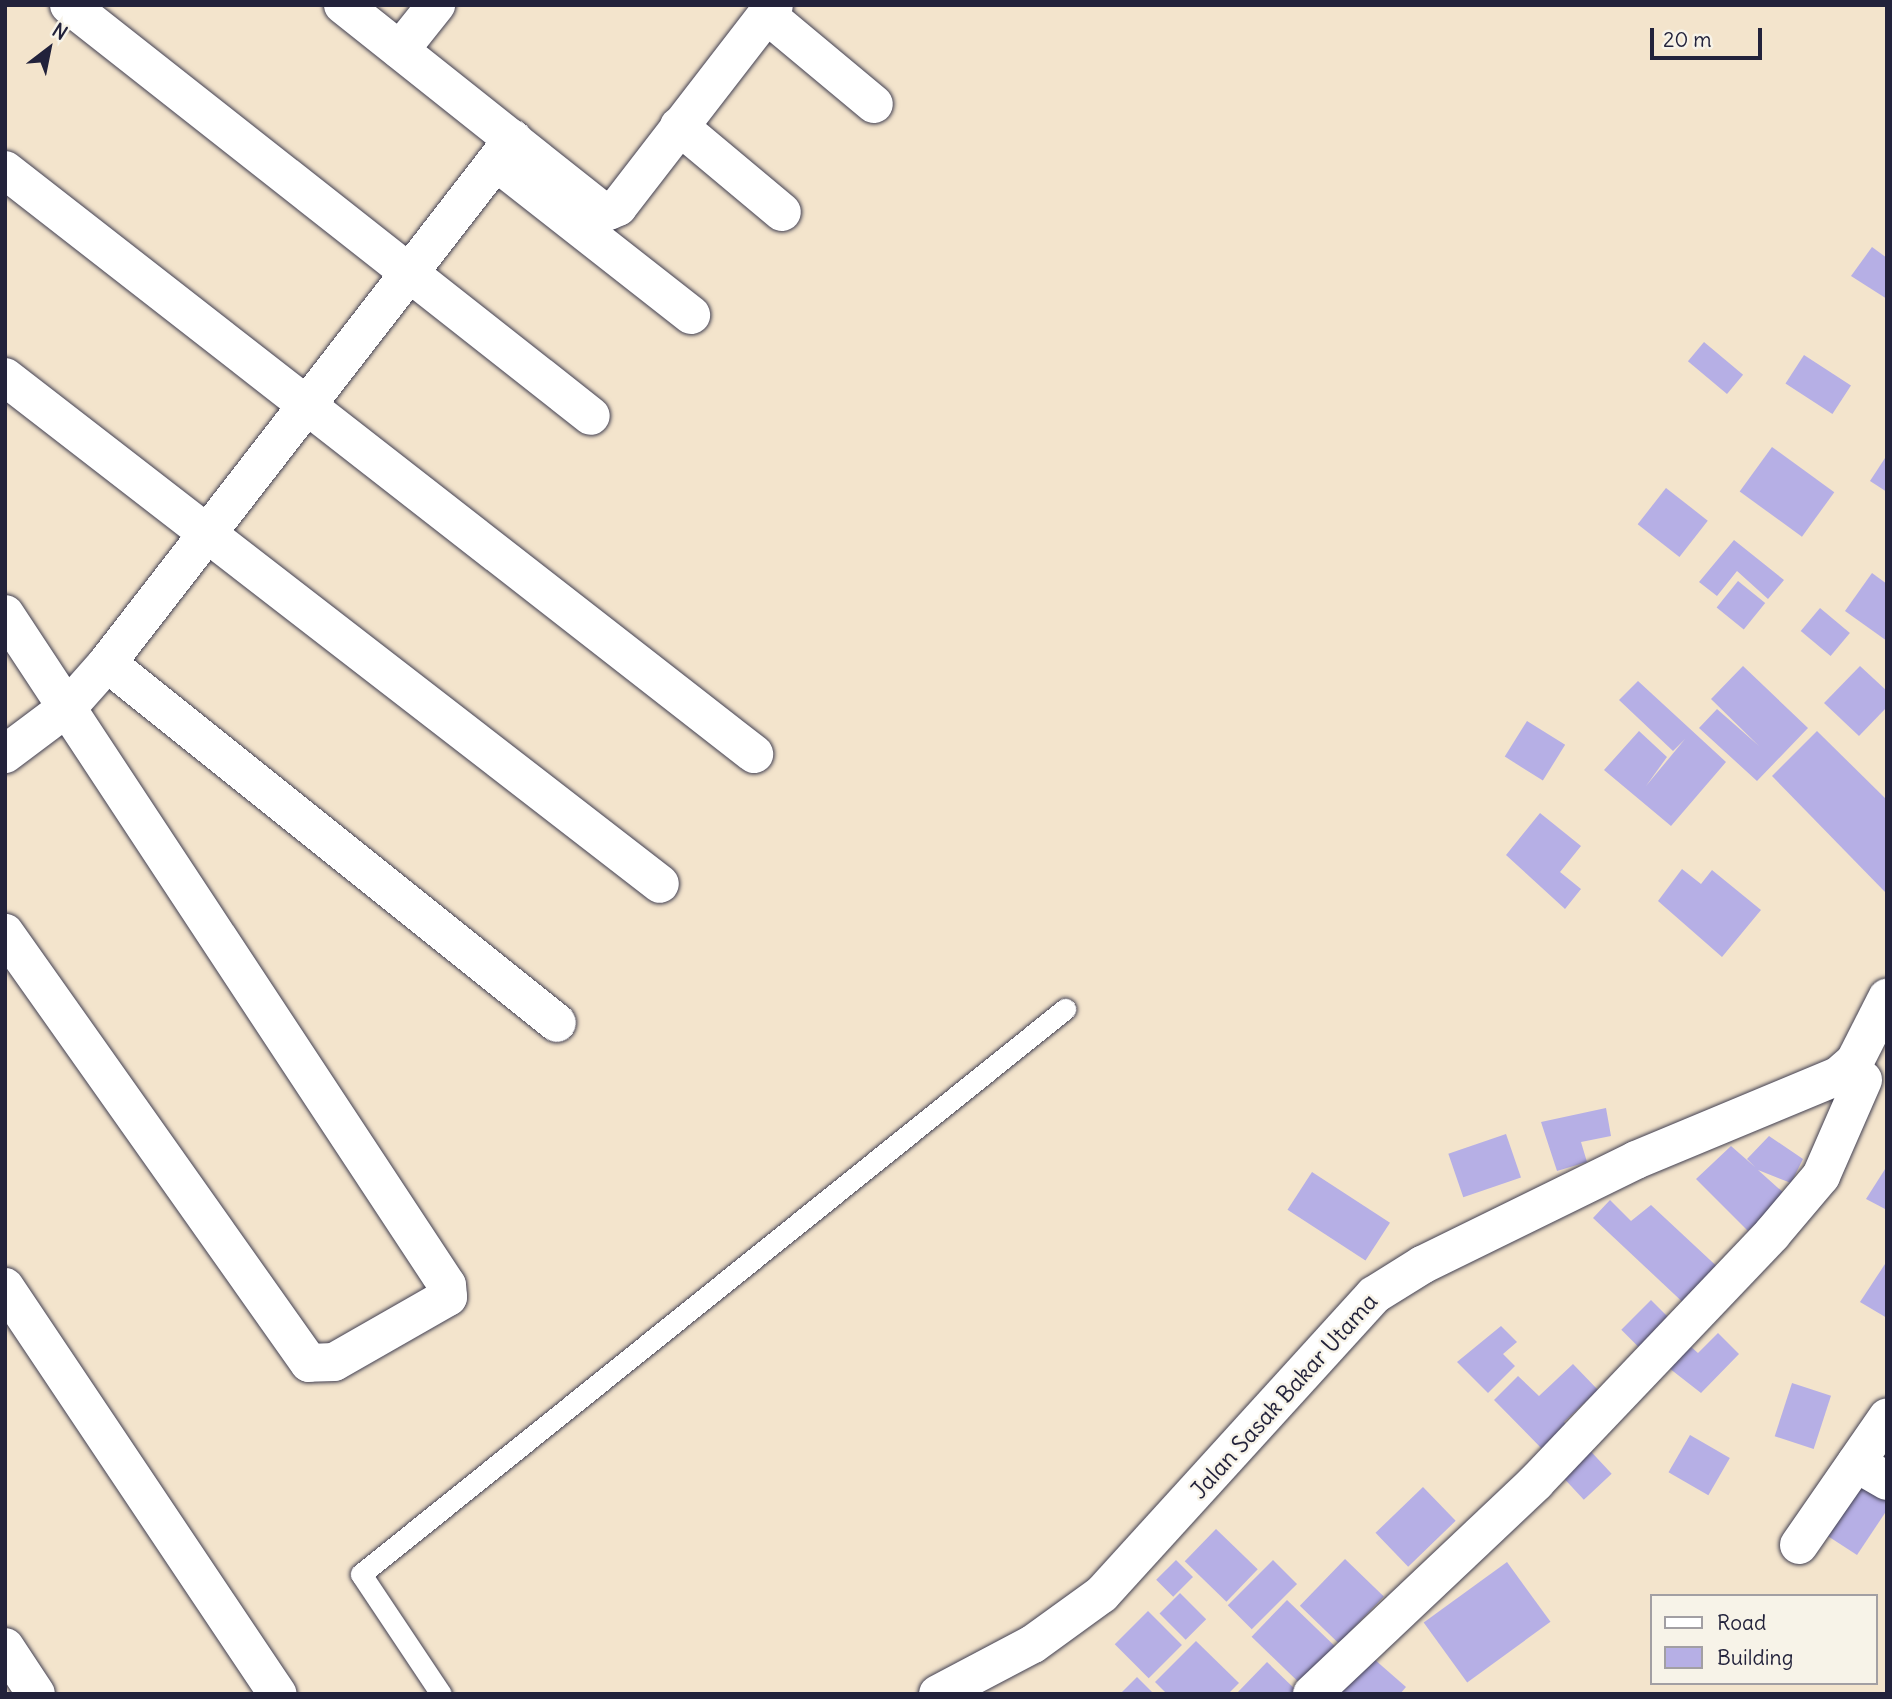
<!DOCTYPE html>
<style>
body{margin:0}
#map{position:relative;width:1892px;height:1699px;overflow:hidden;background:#f3e4cc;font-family:Delius,sans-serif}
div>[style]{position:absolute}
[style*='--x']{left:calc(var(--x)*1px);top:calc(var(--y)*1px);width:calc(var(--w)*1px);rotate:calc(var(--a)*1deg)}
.building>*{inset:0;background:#b6afe5;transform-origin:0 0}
.roads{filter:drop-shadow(0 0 2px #413f51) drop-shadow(0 0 2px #413f51)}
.service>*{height:21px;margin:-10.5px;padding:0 10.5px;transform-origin:10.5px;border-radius:10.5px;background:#fff}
.minor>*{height:38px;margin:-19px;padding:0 19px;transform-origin:19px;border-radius:19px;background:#fff}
.secondary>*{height:38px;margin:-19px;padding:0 19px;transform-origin:19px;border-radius:19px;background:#fff}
span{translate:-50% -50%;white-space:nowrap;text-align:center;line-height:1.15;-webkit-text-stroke:5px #f7f3e8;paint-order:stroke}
.street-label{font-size:23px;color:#22223b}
.frame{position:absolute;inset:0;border:7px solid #22223b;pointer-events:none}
.legend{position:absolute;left:1650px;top:1594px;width:228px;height:91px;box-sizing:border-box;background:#f7f3e8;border:2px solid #a29fa3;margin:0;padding:9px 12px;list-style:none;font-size:21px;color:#22223b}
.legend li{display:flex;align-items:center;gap:14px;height:35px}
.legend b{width:35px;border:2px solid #a29fa3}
.north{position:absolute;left:14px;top:14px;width:70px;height:70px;-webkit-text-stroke:5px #f7f3e8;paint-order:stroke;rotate:32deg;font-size:19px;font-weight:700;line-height:28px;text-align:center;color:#22223b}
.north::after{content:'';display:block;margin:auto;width:24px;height:32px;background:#22223b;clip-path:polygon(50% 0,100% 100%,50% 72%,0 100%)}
.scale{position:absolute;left:1650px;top:28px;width:112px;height:32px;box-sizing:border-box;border:4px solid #22223b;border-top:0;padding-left:9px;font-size:21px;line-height:24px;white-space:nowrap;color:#22223b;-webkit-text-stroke:5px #f7f3e8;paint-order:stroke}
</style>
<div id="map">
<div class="building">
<div style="clip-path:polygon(1872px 247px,1887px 258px,1887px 299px,1851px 276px)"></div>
<div style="left:1704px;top:342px;width:51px;height:25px;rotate:40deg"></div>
<div style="left:1804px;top:355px;width:56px;height:34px;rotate:33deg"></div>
<div style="left:1772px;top:447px;width:77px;height:55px;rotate:36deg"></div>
<div style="clip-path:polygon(1887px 455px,1887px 492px,1870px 481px)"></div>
<div style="left:1666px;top:488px;width:53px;height:46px;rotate:38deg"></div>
<div style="clip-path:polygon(1734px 540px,1784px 580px,1768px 599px,1737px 571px,1717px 596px,1699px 582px)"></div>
<div style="clip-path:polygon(1872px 573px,1887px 584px,1887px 641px,1845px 611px)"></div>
<div style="left:1738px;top:581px;width:35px;height:34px;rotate:39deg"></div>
<div style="left:1820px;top:608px;width:39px;height:30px;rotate:40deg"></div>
<div style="clip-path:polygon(1743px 666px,1808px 728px,1757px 781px,1699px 728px,1717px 709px,1759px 746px,1711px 699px)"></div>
<div style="clip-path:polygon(1860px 666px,1887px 691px,1887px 707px,1859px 736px,1824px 703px)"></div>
<div style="clip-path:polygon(1638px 681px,1726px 762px,1671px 826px,1604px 770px,1639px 731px,1667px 757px,1646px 786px,1685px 739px,1673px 751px,1619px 700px)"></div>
<div style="left:1527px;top:721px;width:45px;height:42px;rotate:32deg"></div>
<div style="clip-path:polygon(1817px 731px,1887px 800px,1887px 894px,1772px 776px)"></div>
<div style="clip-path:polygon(1540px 813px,1581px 846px,1560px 872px,1581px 889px,1565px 909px,1506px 855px)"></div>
<div style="clip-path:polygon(1682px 869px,1701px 884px,1712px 870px,1761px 910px,1722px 957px,1658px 901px)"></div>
<div style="clip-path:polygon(1606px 1108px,1611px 1136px,1581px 1142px,1587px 1162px,1557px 1171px,1541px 1122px)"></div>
<div style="left:1506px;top:1134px;width:46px;height:61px;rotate:71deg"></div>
<div style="clip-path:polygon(1769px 1136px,1803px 1159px,1791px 1183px,1758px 1170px,1786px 1195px,1748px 1231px,1696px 1179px,1731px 1146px,1755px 1167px,1747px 1159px)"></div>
<div style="clip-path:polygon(1887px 1166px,1887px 1210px,1866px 1199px)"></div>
<div style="left:1312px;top:1172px;width:93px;height:45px;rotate:33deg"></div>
<div style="clip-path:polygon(1610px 1200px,1631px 1221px,1651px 1205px,1724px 1273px,1690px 1309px,1593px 1218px)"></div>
<div style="clip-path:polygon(1887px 1261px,1887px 1318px,1860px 1302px)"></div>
<div style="left:1651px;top:1300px;width:34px;height:42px;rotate:45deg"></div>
<div style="clip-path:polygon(1501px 1326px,1517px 1342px,1503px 1354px,1515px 1366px,1488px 1393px,1457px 1362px)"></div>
<div style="clip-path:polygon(1718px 1333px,1739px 1354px,1701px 1393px,1660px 1361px,1681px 1338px,1698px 1353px)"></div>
<div style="clip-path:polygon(1573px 1364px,1598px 1390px,1564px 1422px,1570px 1429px,1546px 1453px,1494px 1400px,1518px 1376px,1539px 1396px)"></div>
<div style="left:1792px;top:1383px;width:41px;height:56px;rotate:18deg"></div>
<div style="left:1690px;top:1435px;width:46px;height:43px;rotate:30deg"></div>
<div style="left:1583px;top:1443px;width:42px;height:38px;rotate:47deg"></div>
<div style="clip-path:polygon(1855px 1477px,1887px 1498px,1887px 1510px,1857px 1555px,1820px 1531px)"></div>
<div style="left:1423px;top:1487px;width:47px;height:66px;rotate:46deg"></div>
<div style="left:1216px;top:1529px;width:58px;height:45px;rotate:44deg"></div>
<div style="left:1345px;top:1559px;width:54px;height:65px;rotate:44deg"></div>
<div style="left:1176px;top:1560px;width:24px;height:28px;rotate:45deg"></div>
<div style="left:1273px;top:1560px;width:34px;height:64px;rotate:45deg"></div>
<div style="left:1507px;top:1562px;width:74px;height:103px;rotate:54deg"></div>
<div style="left:1180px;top:1593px;width:37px;height:29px;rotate:45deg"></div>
<div style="left:1287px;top:1600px;width:71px;height:51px;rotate:44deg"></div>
<div style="left:1148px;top:1611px;width:48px;height:47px;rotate:45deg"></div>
<div style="clip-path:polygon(1196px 1641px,1239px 1683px,1228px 1694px,1167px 1694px,1155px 1682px)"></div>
<div style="clip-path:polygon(1366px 1652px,1406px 1687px,1400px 1694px,1329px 1694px)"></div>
<div style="clip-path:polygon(1267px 1662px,1297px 1691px,1295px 1694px,1236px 1694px)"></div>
<div style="clip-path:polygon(1137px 1677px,1154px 1694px,1120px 1694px)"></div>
</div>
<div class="roads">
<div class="service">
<div style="--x:441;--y:1694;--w:144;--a:-123.7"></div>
<div style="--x:361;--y:1574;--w:903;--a:-38.75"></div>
</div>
<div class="minor">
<div style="--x:69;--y:5;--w:664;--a:38.22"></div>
<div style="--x:343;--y:5;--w:326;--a:38.5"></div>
<div style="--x:598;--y:208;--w:11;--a:15"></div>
<div style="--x:609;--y:211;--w:10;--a:-24"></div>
<div style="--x:618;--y:207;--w:255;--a:-52.3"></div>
<div style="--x:767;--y:15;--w:139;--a:39.8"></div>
<div style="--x:400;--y:50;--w:58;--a:-51.3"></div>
<div style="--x:679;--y:126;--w:134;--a:39.9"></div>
<div style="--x:496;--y:162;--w:248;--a:38.1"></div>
<div style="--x:5;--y:170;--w:950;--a:37.94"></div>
<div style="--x:5;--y:377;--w:828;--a:37.74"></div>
<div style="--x:5;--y:614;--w:803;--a:56.63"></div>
<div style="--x:447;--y:1285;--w:12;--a:85"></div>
<div style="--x:448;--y:1297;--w:131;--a:150.3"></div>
<div style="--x:334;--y:1362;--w:25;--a:178"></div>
<div style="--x:309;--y:1363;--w:527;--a:-125.26"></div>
<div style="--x:107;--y:663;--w:576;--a:38.66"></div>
<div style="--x:5;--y:754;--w:80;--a:-36.9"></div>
<div style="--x:69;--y:706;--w:57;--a:-48.5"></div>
<div style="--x:107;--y:663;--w:663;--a:-52.23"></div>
<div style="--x:5;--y:1287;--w:490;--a:56.2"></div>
<div style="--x:1856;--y:1463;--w:36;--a:30"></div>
<div style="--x:1799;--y:1545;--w:155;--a:-55.3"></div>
<div style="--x:5;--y:1647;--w:56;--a:56.6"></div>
<div style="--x:1312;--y:1694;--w:308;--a:-43.4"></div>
<div style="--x:1536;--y:1482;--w:342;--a:-46.4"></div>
<div style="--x:1772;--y:1234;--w:76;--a:-49.8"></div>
<div style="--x:1821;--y:1176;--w:105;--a:-66.4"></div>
</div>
<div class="secondary">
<div style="--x:938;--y:1694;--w:107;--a:-27.8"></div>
<div style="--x:1033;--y:1644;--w:85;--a:-35.9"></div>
<div style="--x:1102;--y:1594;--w:404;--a:-47.7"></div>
<div style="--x:1374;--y:1295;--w:57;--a:-32"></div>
<div style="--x:1422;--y:1265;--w:238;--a:-26.1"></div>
<div style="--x:1636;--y:1160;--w:219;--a:-22.6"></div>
<div style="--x:1838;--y:1076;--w:23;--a:-41"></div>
<div style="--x:1855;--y:1061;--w:71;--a:-63.1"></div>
</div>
</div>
<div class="street-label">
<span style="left:1284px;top:1396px;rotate:-48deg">Jalan Sasak Bakar Utama</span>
</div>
<div class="frame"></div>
<ul class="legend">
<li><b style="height:9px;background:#fff"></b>Road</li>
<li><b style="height:19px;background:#b6afe5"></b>Building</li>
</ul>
<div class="north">N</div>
<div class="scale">20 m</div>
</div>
